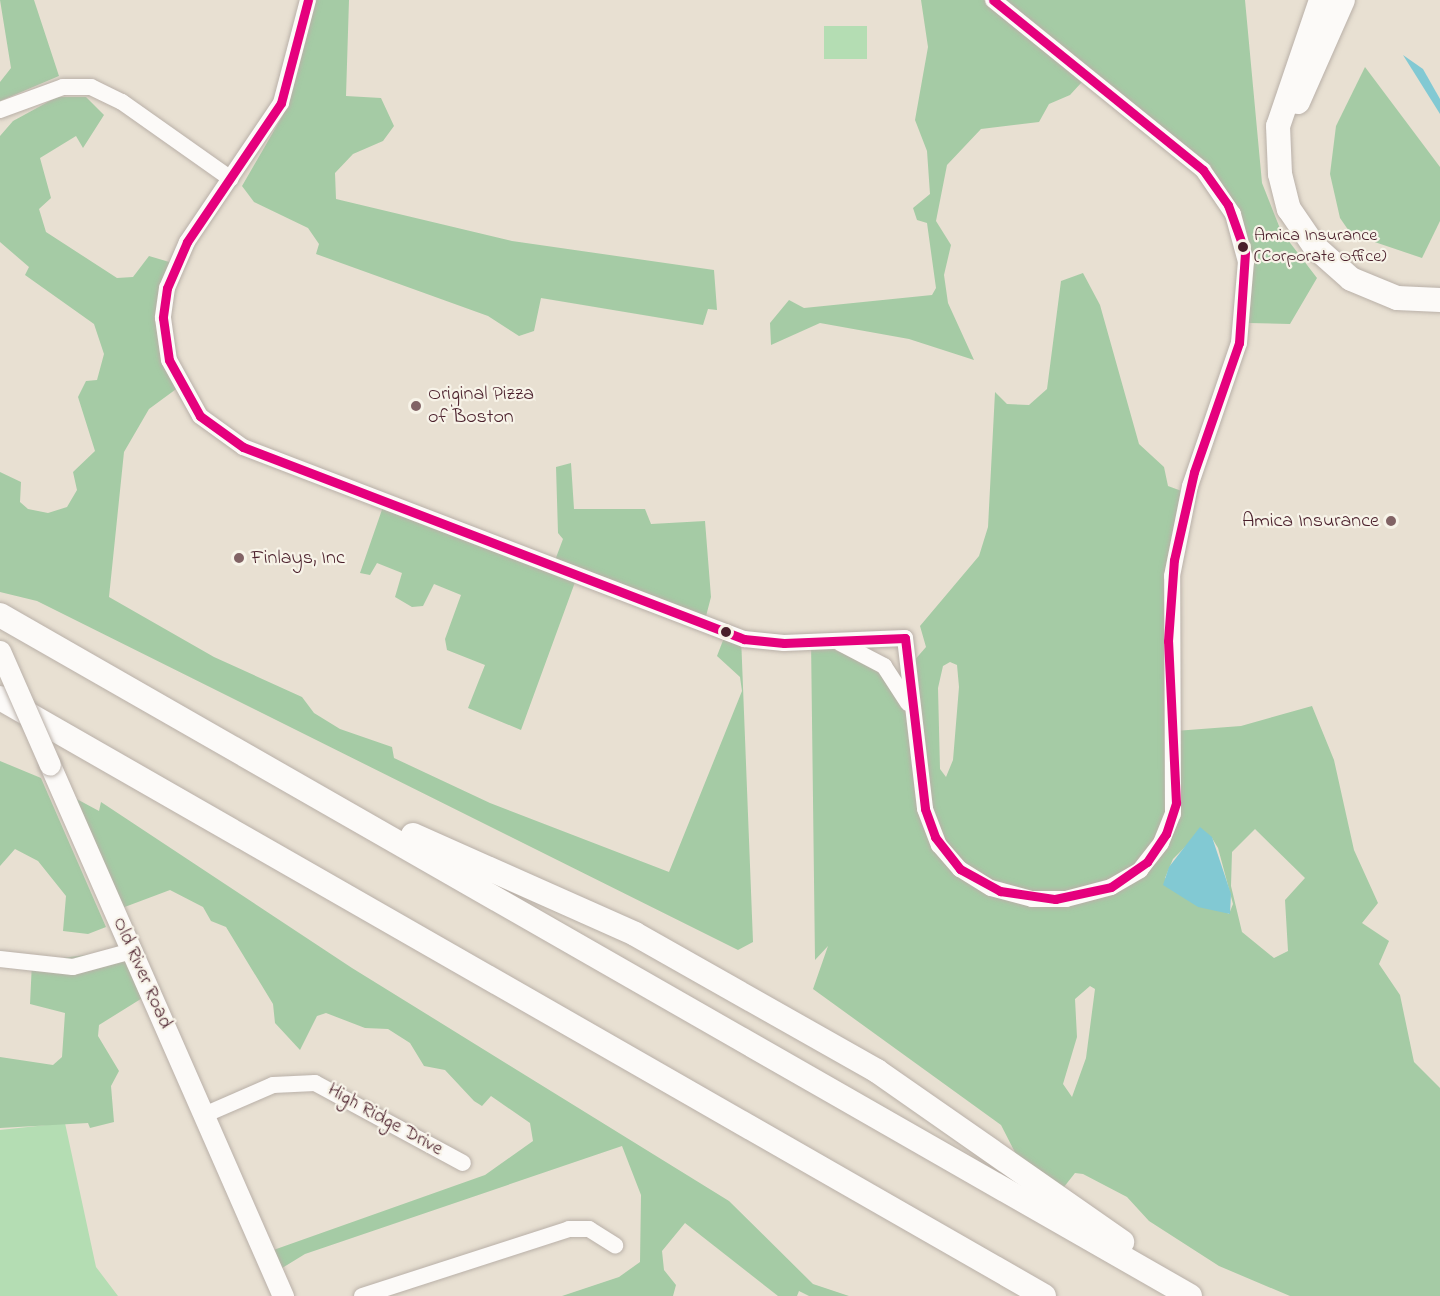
<!DOCTYPE html>
<style>
body{margin:0}
#map{position:relative;width:1440px;height:1296px;overflow:hidden;background:#e8e0d2;font-family:"Indie Flower",sans-serif}
div>[style]{position:absolute}
[style*='--x']{left:calc(var(--x)*1px);top:calc(var(--y)*1px);width:calc(var(--w)*1px);rotate:calc(var(--a)*1deg)}
.green>*{inset:0;background:#b4ddb3;transform-origin:0 0}
.forest>*{inset:0;background:#a5cba5}
.water>*{inset:0;background:#82c9d3}
.roads{filter:drop-shadow(0 0 2px #b9b0a8) drop-shadow(0 0 2px #b9b0a8)}
.minor>*{height:16px;margin:-8px;padding:0 8px;transform-origin:8px;border-radius:8px;background:#fcfaf8}
.major>*{height:21px;margin:-10.5px;padding:0 10.5px;transform-origin:10.5px;border-radius:10.5px;background:#fcfaf8}
.highway>*{height:24px;margin:-12px;padding:0 12px;transform-origin:12px;border-radius:12px;background:#fcfaf8}
.bridges{filter:drop-shadow(0 0 2px #b9b0a8) drop-shadow(0 0 2px #b9b0a8)}
.major-bridge>*{height:21px;margin:-10.5px;padding:0 10.5px;transform-origin:10.5px;border-radius:10.5px;background:#fcfaf8}
.bus-1>*{height:9px;margin:-4.5px;padding:0 4.5px;transform-origin:4.5px;border-radius:4.5px;background:#e5007d}
.dots>*{width:16px;height:16px;translate:-50% -50%;box-sizing:border-box;border:3px solid #f7f3e8;border-radius:50%}
span{translate:-50% -50%;white-space:nowrap;text-align:center;line-height:1.15;-webkit-text-stroke:4.5px #f7f3e8;paint-order:stroke}
.bus-label{font-size:18px;color:#4a1f2b}
.left{translate:0 -50%;text-align:left}
.poi-label{font-size:20px;color:#4a1f2b}
.right{translate:-100% -50%;text-align:right}
.street-label{font-size:20px;color:#4a1f2b}
</style>
<div id="map">
<div class="green">
<div style="left:867px;top:26px;width:33px;height:43px;rotate:90deg"></div>
<div style="clip-path:polygon(65px 1123px,96px 1267px,118px 1296px,0 1296px,0 1130px)"></div>
</div>
<div class="forest">
<div style="clip-path:polygon(0 0,34px 0,59px 76px,0 101px,0 82px,11px 68px)"></div>
<div style="clip-path:polygon(310px 0,349px 0,346px 96px,381px 98px,394px 126px,383px 141px,353px 154px,335px 173px,336px 199px,512px 241px,714px 270px,717px 310px,708px 309px,703px 325px,541px 298px,534px 331px,519px 336px,488px 316px,316px 254px,319px 244px,308px 228px,254px 202px,242px 186px,283px 115px)"></div>
<div style="clip-path:polygon(921px 0,1245px 0,1262px 183px,1281px 231px,1317px 278px,1290px 324px,1249px 323px,1250px 256px,1235px 208px,1092px 71px,1070px 95px,1049px 104px,1039px 122px,981px 129px,947px 165px,936px 221px,951px 245px,944px 275px,948px 303px,974px 360px,909px 339px,820px 323px,771px 345px,770px 323px,789px 300px,804px 308px,932px 295px,936px 288px,927px 223px,917px 220px,913px 208px,930px 194px,927px 151px,915px 120px,928px 47px)"></div>
<div style="clip-path:polygon(1365px 67px,1440px 167px,1440px 221px,1422px 258px,1351px 234px,1340px 218px,1330px 174px,1336px 126px)"></div>
<div style="clip-path:polygon(57px 97px,86px 97px,104px 115px,83px 148px,76px 136px,40px 158px,51px 198px,39px 209px,46px 232px,117px 278px,133px 277px,149px 256px,176px 264px,166px 311px,183px 384px,149px 409px,124px 452px,109px 597px,214px 657px,302px 697px,314px 713px,340px 729px,392px 747px,394px 758px,490px 803px,669px 872px,742px 691px,740px 677px,717px 656px,727px 630px,741px 636px,753px 942px,738px 950px,37px 601px,0 592px,0 472px,21px 482px,20px 502px,28px 509px,48px 513px,67px 507px,77px 490px,73px 472px,95px 451px,78px 397px,86px 381px,97px 380px,104px 354px,94px 324px,25px 275px,29px 267px,0 242px,0 136px,13px 121px)"></div>
<div style="clip-path:polygon(evenodd,1083px 273px,1100px 305px,1139px 444px,1164px 467px,1168px 486px,1187px 493px,1176px 562px,1175px 731px,1241px 726px,1312px 706px,1334px 760px,1354px 850px,1378px 903px,1362px 923px,1389px 941px,1379px 964px,1400px 995px,1414px 1062px,1440px 1088px,1440px 1296px,1290px 1296px,1219px 1266px,1149px 1221px,1127px 1197px,1083px 1174px,1075px 1173px,1060px 1192px,1022px 1166px,1001px 1125px,813px 989px,828px 946px,815px 960px,811px 640px,900px 677px,926px 647px,920px 626px,979px 556px,988px 527px,995px 392px,1007px 404px,1029px 405px,1047px 389px,1061px 281px,1083px 273px,950px 662px,957px 665px,959px 687px,953px 760px,946px 777px,940px 769px,938px 688px,943px 666px,950px 662px,1083px 273px,1255px 829px,1305px 878px,1285px 900px,1288px 951px,1274px 958px,1242px 932px,1231px 886px,1232px 852px,1255px 829px,1083px 273px,1199px 833px,1212px 838px,1218px 848px,1233px 904px,1229px 914px,1165px 878px,1173px 859px,1199px 833px,1083px 273px,1090px 986px,1095px 989px,1086px 1058px,1072px 1097px,1063px 1084px,1077px 1037px,1075px 999px,1090px 986px)"></div>
<div style="clip-path:polygon(571px 463px,574px 509px,645px 509px,651px 524px,705px 521px,711px 597px,705px 620px,578px 574px,521px 730px,468px 708px,485px 665px,447px 650px,445px 639px,461px 595px,434px 584px,423px 606px,412px 607px,395px 597px,402px 573px,377px 563px,370px 575px,360px 573px,385px 501px,554px 563px,563px 539px,558px 533px,556px 467px)"></div>
<div style="clip-path:polygon(0 761px,41px 778px,106px 927px,88px 934px,63px 931px,66px 896px,38px 861px,15px 849px,0 866px)"></div>
<div style="clip-path:polygon(71px 796px,99px 811px,101px 802px,352px 968px,729px 1201px,813px 1284px,849px 1296px,809px 1296px,799px 1291px,797px 1296px,778px 1296px,685px 1223px,662px 1251px,664px 1270px,676px 1285px,673px 1296px,562px 1296px,619px 1277px,640px 1262px,641px 1195px,622px 1146px,305px 1254px,274px 1273px,265px 1253px,485px 1175px,533px 1141px,530px 1123px,491px 1096px,482px 1106px,474px 1101px,445px 1070px,424px 1066px,410px 1043px,388px 1029px,365px 1028px,326px 1013px,317px 1016px,300px 1050px,275px 1023px,273px 1004px,226px 927px,211px 921px,203px 907px,170px 890px,114px 911px)"></div>
<div style="clip-path:polygon(131px 949px,152px 992px,99px 1025px,98px 1036px,119px 1071px,111px 1086px,114px 1122px,90px 1128px,88px 1123px,0 1128px,0 1057px,53px 1065px,62px 1057px,65px 1013px,30px 1004px,32px 962px)"></div>
</div>
<div class="water">
<div style="clip-path:polygon(1403px 55px,1423px 69px,1440px 99px,1440px 114px)"></div>
<div style="clip-path:polygon(1200px 827px,1212px 837px,1231px 894px,1230px 914px,1198px 907px,1163px 885px,1169px 867px)"></div>
</div>
<div class="roads">
<div class="minor">
<div style="--x:308;--y:0;--w:106;--a:104.7"></div>
<div style="--x:281;--y:103;--w:168;--a:124.1"></div>
<div style="--x:187;--y:242;--w:50;--a:113.5"></div>
<div style="--x:167;--y:288;--w:30;--a:98"></div>
<div style="--x:163;--y:318;--w:42;--a:81.9"></div>
<div style="--x:169;--y:360;--w:64;--a:61"></div>
<div style="--x:200;--y:416;--w:53;--a:35.8"></div>
<div style="--x:243;--y:447;--w:537;--a:20.97"></div>
<div style="--x:744;--y:639;--w:40;--a:5.7"></div>
<div style="--x:784;--y:643;--w:121;--a:-2.4"></div>
<div style="--x:905;--y:638;--w:172;--a:83.3"></div>
<div style="--x:925;--y:809;--w:39;--a:69"></div>
<div style="--x:939;--y:845;--w:32;--a:49"></div>
<div style="--x:960;--y:869;--w:36;--a:32"></div>
<div style="--x:991;--y:888;--w:42;--a:15"></div>
<div style="--x:1032;--y:899;--w:34;--a:0"></div>
<div style="--x:1066;--y:899;--w:47;--a:-14.9"></div>
<div style="--x:1111;--y:887;--w:34;--a:-30"></div>
<div style="--x:1140;--y:870;--w:34;--a:-52"></div>
<div style="--x:1161;--y:843;--w:31;--a:-68"></div>
<div style="--x:1173;--y:814;--w:238;--a:-90.2"></div>
<div style="--x:1172;--y:576;--w:92;--a:-78.7"></div>
<div style="--x:1190;--y:486;--w:151;--a:-71.1"></div>
<div style="--x:1239;--y:343;--w:81;--a:-85.1"></div>
<div style="--x:1246;--y:262;--w:50;--a:-105.2"></div>
<div style="--x:1233;--y:214;--w:53;--a:-124.3"></div>
<div style="--x:1203;--y:170;--w:270;--a:-141"></div>
<div style="--x:0;--y:110;--w:67;--a:-20.1"></div>
<div style="--x:63;--y:87;--w:28;--a:0"></div>
<div style="--x:91;--y:87;--w:34;--a:26"></div>
<div style="--x:122;--y:102;--w:133;--a:35.2"></div>
<div style="--x:840;--y:643;--w:50;--a:27.6"></div>
<div style="--x:884;--y:666;--w:44;--a:57"></div>
<div style="--x:0;--y:959;--w:73;--a:6.3"></div>
<div style="--x:73;--y:967;--w:61;--a:-15.2"></div>
<div style="--x:204;--y:1115;--w:75;--a:-23.5"></div>
<div style="--x:273;--y:1085;--w:42;--a:-2.7"></div>
<div style="--x:315;--y:1083;--w:168;--a:28.4"></div>
<div style="--x:362;--y:1296;--w:218;--a:-17.9"></div>
<div style="--x:569;--y:1229;--w:20;--a:0"></div>
<div style="--x:589;--y:1229;--w:31;--a:32"></div>
</div>
<div class="major">
<div style="--x:50;--y:765;--w:580;--a:66.31"></div>
</div>
<div class="highway">
<div style="--x:1321;--y:0;--w:133;--a:108.8"></div>
<div style="--x:1278;--y:126;--w:48;--a:87.6"></div>
<div style="--x:1280;--y:174;--w:36;--a:76"></div>
<div style="--x:1289;--y:209;--w:46;--a:55.6"></div>
<div style="--x:1315;--y:247;--w:48;--a:41.6"></div>
<div style="--x:1351;--y:279;--w:50;--a:22.4"></div>
<div style="--x:1397;--y:298;--w:43;--a:2.7"></div>
<div style="--x:1298;--y:102;--w:111;--a:-66.2"></div>
<div style="--x:0;--y:615;--w:1371;--a:29.78"></div>
<div style="--x:0;--y:698;--w:1203;--a:29.8"></div>
<div style="--x:413;--y:835;--w:243;--a:24"></div>
<div style="--x:635;--y:934;--w:278;--a:29.5"></div>
<div style="--x:877;--y:1071;--w:299;--a:34.9"></div>
</div>
</div>
<div class="bridges">
<div class="major-bridge">
<div style="--x:0;--y:651;--w:124;--a:66.3"></div>
</div>
</div>
<div class="bus-1">
<div style="--x:308;--y:0;--w:106;--a:104.7"></div>
<div style="--x:281;--y:103;--w:168;--a:124.1"></div>
<div style="--x:187;--y:242;--w:50;--a:113.5"></div>
<div style="--x:167;--y:288;--w:30;--a:98"></div>
<div style="--x:163;--y:318;--w:42;--a:81.9"></div>
<div style="--x:169;--y:360;--w:64;--a:61"></div>
<div style="--x:200;--y:416;--w:53;--a:35.8"></div>
<div style="--x:243;--y:447;--w:537;--a:20.97"></div>
<div style="--x:744;--y:639;--w:40;--a:5.7"></div>
<div style="--x:784;--y:643;--w:121;--a:-2.4"></div>
<div style="--x:905;--y:638;--w:172;--a:83.3"></div>
<div style="--x:925;--y:809;--w:30;--a:70"></div>
<div style="--x:935;--y:837;--w:41;--a:52"></div>
<div style="--x:960;--y:869;--w:46;--a:28.8"></div>
<div style="--x:1000;--y:891;--w:56;--a:8.3"></div>
<div style="--x:1055;--y:899;--w:57;--a:-12.1"></div>
<div style="--x:1111;--y:887;--w:44;--a:-34.8"></div>
<div style="--x:1147;--y:862;--w:34;--a:-56"></div>
<div style="--x:1166;--y:834;--w:33;--a:-72"></div>
<div style="--x:1176;--y:803;--w:162;--a:-92.8"></div>
<div style="--x:1168;--y:641;--w:81;--a:-85.8"></div>
<div style="--x:1174;--y:560;--w:90;--a:-77.2"></div>
<div style="--x:1194;--y:472;--w:137;--a:-70.8"></div>
<div style="--x:1239;--y:343;--w:91;--a:-86.2"></div>
<div style="--x:1245;--y:252;--w:50;--a:-109.9"></div>
<div style="--x:1228;--y:205;--w:43;--a:-125.5"></div>
<div style="--x:1203;--y:170;--w:270;--a:-141"></div>
</div>
<div class="dots">
<div style="left:1243px;top:247px;background:#4a1f2b"></div>
<div style="left:416px;top:406px;background:#816365"></div>
<div style="left:1391px;top:521px;background:#816365"></div>
<div style="left:239px;top:558px;background:#816365"></div>
<div style="left:726px;top:632px;background:#4a1f2b"></div>
</div>
<div class="bus-label">
<span class="left" style="left:1254px;top:247px">Amica Insurance<br>(Corporate Office)</span>
</div>
<div class="poi-label">
<span class="left" style="left:428px;top:406px">Original Pizza<br>of Boston</span>
<span class="right" style="left:1379px;top:521px">Amica Insurance</span>
<span class="left" style="left:251px;top:558px">Finlays, Inc</span>
</div>
<div class="street-label">
<span style="left:142px;top:973px;rotate:66deg">Old River Road</span>
<span style="left:385px;top:1120px;rotate:29deg">High Ridge Drive</span>
</div>
</div>
